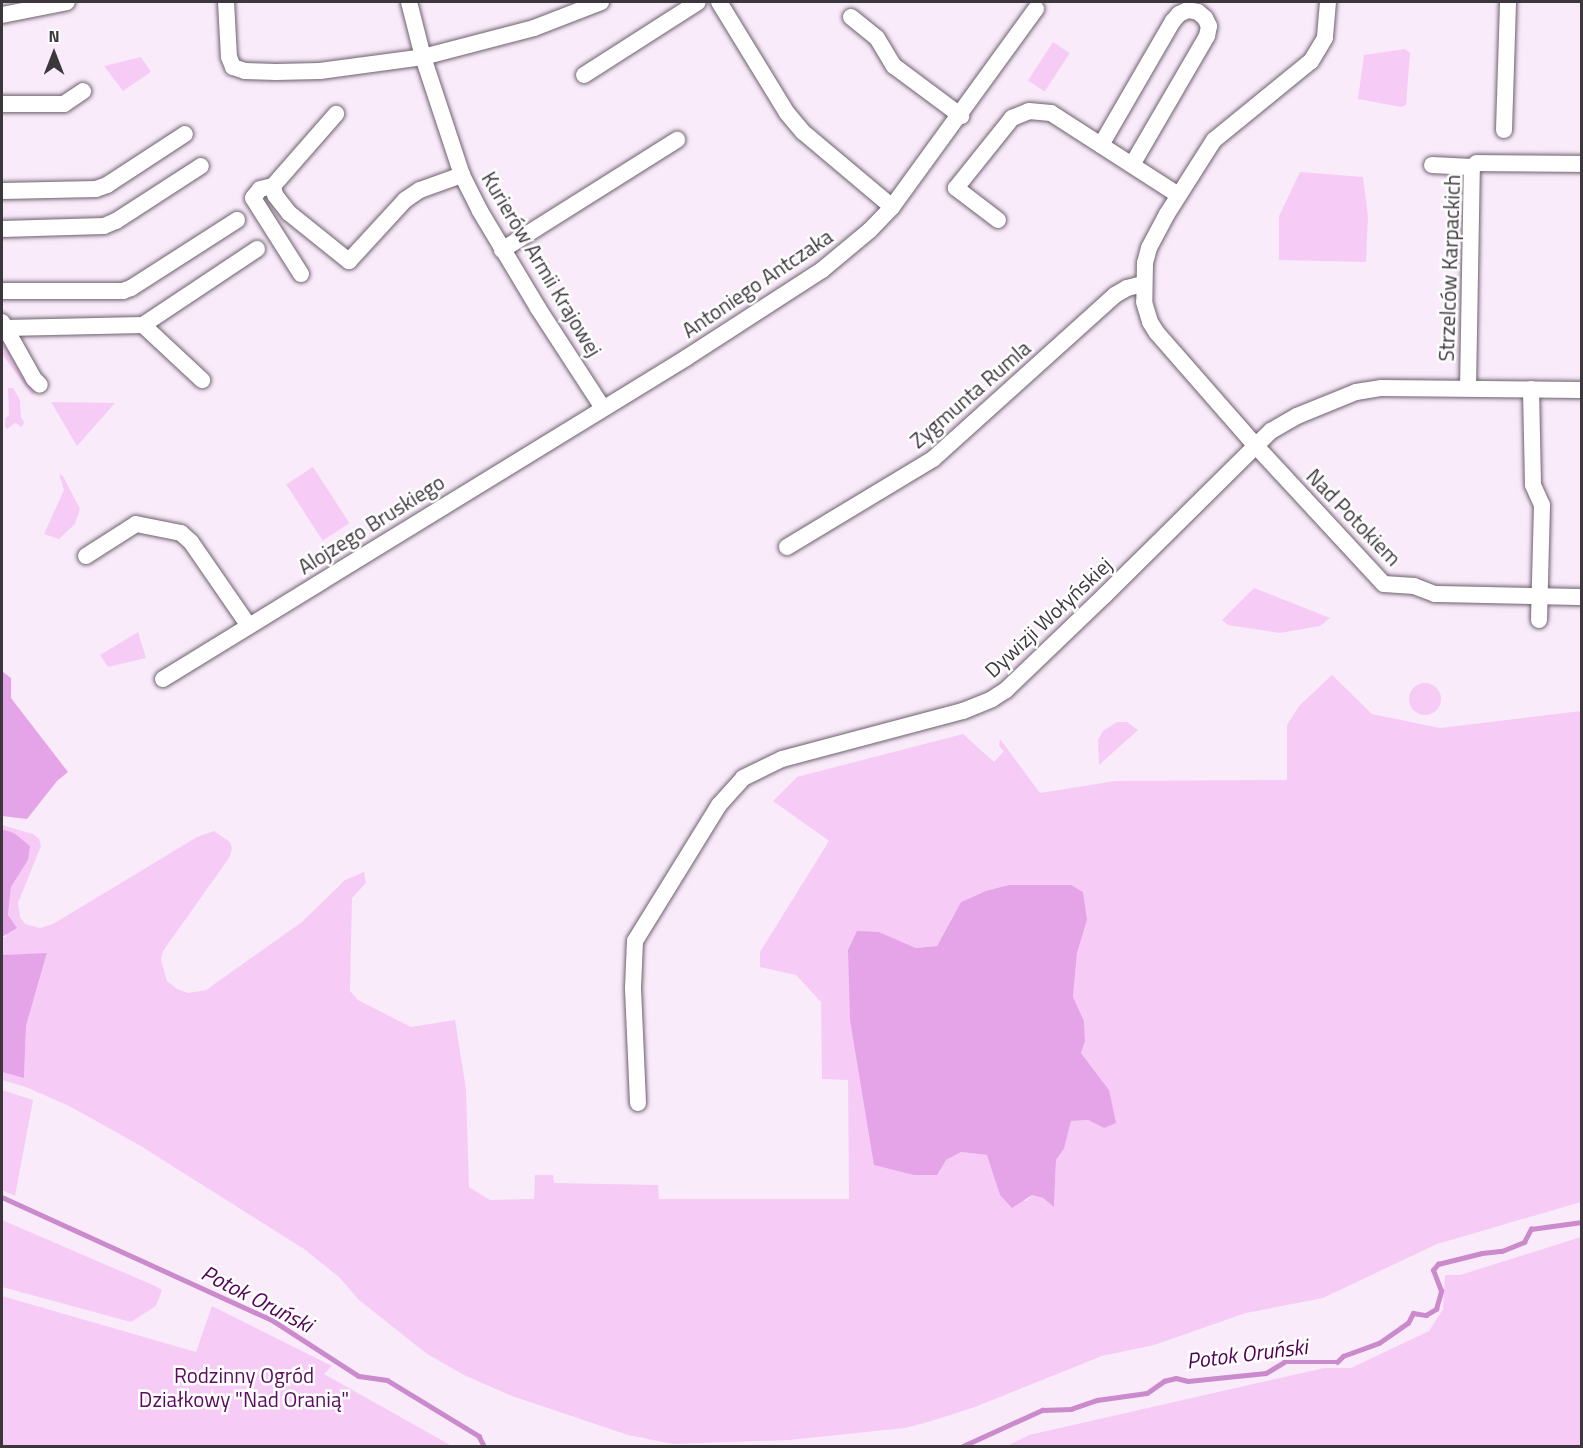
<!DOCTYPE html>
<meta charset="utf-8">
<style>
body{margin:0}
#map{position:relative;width:1583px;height:1448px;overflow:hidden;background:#f9ebfa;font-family:"Titillium Web",sans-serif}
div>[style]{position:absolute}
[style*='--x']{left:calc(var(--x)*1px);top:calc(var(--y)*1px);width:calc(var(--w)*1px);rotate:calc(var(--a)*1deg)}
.green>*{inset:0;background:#f6ccf7;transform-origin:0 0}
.round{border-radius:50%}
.forest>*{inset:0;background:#e5a4e8}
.stream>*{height:4.5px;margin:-2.25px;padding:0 2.25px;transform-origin:2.25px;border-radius:2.25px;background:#ca8acc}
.roads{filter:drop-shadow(0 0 2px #6d616d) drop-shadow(0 0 2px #6d616d)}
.minor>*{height:16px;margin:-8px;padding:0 8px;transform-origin:8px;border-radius:8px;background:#fff}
span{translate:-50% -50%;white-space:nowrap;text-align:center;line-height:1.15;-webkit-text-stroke:5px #fefefe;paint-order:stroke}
.street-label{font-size:21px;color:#3c373c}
.park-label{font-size:21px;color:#5c0d61}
.water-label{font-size:22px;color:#530058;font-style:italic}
.frame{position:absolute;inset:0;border:3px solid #3c373c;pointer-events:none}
.north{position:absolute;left:24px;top:24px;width:60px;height:60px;-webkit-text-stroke:4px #fefefe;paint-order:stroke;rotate:0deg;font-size:16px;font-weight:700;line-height:24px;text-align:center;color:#3c373c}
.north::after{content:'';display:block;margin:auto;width:21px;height:27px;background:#3c373c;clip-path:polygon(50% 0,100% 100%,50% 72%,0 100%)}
</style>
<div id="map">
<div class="green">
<div style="left:1053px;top:42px;width:20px;height:46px;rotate:33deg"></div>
<div style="clip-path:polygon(1405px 49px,1410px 53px,1406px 105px,1401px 107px,1358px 99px,1364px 55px)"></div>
<div style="clip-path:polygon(141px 57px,151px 72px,123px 91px,104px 66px)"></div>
<div style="clip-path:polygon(1300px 172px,1363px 177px,1368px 216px,1366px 262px,1279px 260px,1279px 216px)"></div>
<div style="clip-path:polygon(2px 337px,36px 393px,32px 395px,2px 354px)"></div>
<div style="clip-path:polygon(8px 388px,13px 388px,20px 400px,21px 417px,24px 422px,22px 427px,15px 423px,7px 429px,5px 426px,5px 419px,9px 415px)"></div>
<div style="clip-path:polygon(51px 402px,115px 403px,77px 446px)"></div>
<div style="left:313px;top:467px;width:67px;height:32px;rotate:57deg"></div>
<div style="clip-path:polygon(59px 474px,63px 476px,80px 509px,75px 524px,59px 539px,44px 534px,64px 490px)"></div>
<div style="clip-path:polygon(1254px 588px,1330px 618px,1320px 626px,1280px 633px,1228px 625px,1222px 620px)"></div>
<div style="clip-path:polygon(138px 632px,146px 658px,108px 667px,100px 655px)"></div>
<div style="clip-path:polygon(evenodd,1332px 675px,1372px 714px,1440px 728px,1581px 711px,1581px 1202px,1437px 1244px,1323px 1298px,1246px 1313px,1154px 1345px,1102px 1356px,975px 1407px,928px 1422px,905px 1428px,789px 1440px,673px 1444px,628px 1435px,512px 1396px,464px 1375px,427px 1354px,359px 1300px,339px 1277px,304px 1249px,139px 1145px,71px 1107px,26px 1087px,2px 1080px,2px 1072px,24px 1077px,26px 1026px,47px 954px,2px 955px,2px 937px,6px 937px,11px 887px,28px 860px,14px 833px,2px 829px,2px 825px,33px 834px,39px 839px,41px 846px,18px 903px,20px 917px,25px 924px,40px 928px,53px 924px,197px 837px,214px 831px,230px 842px,232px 849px,229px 858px,163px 951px,161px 960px,167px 981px,177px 989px,188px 993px,206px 990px,302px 922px,345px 880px,364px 872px,366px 883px,352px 898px,350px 991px,358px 1000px,411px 1027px,455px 1020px,466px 1089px,469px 1187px,490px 1200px,534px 1199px,535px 1175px,553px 1175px,554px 1183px,658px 1185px,659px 1199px,849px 1199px,848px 1080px,822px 1079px,821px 1002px,796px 975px,760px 967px,760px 952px,829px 841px,773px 801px,797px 777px,963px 734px,994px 762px,1004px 751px,999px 746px,1000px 739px,1040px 793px,1115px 781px,1287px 780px,1287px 725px,1299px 706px,1332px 675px,1009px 885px,1071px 885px,1087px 920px,1077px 953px,1073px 998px,1084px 1021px,1085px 1041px,1081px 1053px,1109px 1090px,1104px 1128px,1088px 1120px,1071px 1121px,1064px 1149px,1056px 1160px,1054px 1206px,1043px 1198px,1032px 1195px,1026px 1201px,1000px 1195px,988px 1155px,961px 1152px,946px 1160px,879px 932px,916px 948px,937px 946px,961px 902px,1009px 885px)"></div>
<div class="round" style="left:1409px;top:683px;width:32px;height:32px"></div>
<div style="clip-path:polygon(1117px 722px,1127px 722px,1138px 730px,1099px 765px,1098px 740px,1103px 731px)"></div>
<div style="clip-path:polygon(2px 1090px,33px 1100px,15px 1196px,2px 1190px)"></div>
<div style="clip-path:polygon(2px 1220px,153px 1285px,162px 1290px,156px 1306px,131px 1322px,2px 1287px)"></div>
<div style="clip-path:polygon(1581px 1237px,1581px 1446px,1007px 1446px,1029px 1435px,1324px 1368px,1351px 1368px,1429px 1331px,1443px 1309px,1445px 1275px,1460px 1275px)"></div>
<div style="clip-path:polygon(2px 1296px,196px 1352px,212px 1306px,332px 1366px,324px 1374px,452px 1446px,2px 1446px)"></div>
</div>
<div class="forest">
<div style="clip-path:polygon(3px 672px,11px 678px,11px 698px,68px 772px,57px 781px,27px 819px,2px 816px)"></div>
<div style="clip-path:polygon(2px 829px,14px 833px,30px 846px,28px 860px,11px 887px,8px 915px,17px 928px,2px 937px)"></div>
<div style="clip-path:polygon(1009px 885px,1071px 885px,1083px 892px,1087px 920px,1077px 953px,1073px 997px,1084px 1021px,1085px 1041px,1081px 1053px,1109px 1090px,1116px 1123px,1104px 1128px,1088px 1120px,1071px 1121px,1064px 1149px,1056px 1160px,1054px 1207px,1043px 1198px,1032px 1195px,1012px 1208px,1000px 1195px,987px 1155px,961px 1152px,946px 1160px,937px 1175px,914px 1175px,874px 1165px,850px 1020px,848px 950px,857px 931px,879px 932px,916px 948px,937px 946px,961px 902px,986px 891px)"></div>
<div style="clip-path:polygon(47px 953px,26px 1026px,24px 1078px,2px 1072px,2px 955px)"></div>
</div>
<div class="stream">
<div style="--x:2;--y:1197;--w:297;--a:24.5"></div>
<div style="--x:272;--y:1320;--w:103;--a:32.8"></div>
<div style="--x:359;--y:1376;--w:28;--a:8"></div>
<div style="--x:387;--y:1380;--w:108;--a:31.3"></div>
<div style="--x:479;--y:1436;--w:11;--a:63"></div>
<div style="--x:963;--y:1446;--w:87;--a:-24.5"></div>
<div style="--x:1042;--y:1410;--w:29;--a:-2"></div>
<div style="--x:1071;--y:1409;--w:28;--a:-19"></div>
<div style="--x:1097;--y:1400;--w:50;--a:-8"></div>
<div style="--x:1147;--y:1393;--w:21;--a:-35"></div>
<div style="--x:1164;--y:1381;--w:12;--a:-14"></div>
<div style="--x:1176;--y:1378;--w:12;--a:14"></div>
<div style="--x:1188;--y:1381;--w:78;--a:-5.9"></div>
<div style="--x:1266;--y:1373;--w:21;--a:-31"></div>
<div style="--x:1284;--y:1362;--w:53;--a:0"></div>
<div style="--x:1337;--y:1362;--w:8;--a:-45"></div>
<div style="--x:1343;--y:1356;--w:38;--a:-20"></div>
<div style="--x:1379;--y:1343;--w:35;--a:-35"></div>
<div style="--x:1408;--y:1323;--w:11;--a:-63"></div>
<div style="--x:1413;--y:1313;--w:13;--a:9"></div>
<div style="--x:1426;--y:1315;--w:12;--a:-31"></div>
<div style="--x:1436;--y:1309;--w:19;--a:-74"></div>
<div style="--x:1441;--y:1291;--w:22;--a:-111"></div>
<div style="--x:1433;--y:1270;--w:8;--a:-50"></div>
<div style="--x:1438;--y:1264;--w:45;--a:-14"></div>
<div style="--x:1482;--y:1253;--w:20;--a:-6"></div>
<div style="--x:1502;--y:1251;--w:24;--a:-22"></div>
<div style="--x:1524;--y:1242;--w:15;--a:-62"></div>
<div style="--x:1531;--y:1229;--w:51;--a:-7.8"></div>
</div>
<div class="roads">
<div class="minor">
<div style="--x:226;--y:2;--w:55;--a:86.9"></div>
<div style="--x:229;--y:57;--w:11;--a:68"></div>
<div style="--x:233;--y:67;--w:13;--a:18"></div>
<div style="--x:245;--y:71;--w:31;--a:2"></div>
<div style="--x:276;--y:72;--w:44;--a:-1.3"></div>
<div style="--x:320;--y:71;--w:104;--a:-7.7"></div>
<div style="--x:423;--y:57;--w:115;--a:-14.6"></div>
<div style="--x:534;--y:28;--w:72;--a:-21.2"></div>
<div style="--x:409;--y:2;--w:57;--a:75.7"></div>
<div style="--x:423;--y:57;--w:124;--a:71.7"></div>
<div style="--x:462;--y:175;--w:40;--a:63.4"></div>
<div style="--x:480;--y:211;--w:113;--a:59.1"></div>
<div style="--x:538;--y:308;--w:119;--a:57"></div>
<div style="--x:719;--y:2;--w:130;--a:58.5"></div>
<div style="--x:787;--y:113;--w:25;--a:50"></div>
<div style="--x:803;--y:132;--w:116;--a:40.1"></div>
<div style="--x:1328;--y:2;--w:36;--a:95"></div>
<div style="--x:1325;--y:38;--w:27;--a:121"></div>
<div style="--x:1311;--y:61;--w:125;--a:140.8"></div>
<div style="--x:1214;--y:140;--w:88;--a:122.4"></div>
<div style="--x:1167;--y:214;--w:38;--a:118"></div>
<div style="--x:1149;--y:248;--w:16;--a:105"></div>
<div style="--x:1145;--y:263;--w:39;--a:91"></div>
<div style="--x:1144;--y:302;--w:21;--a:73"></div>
<div style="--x:1150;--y:322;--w:13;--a:58"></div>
<div style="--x:1157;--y:333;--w:150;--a:48.8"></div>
<div style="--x:1256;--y:446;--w:188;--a:47.2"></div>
<div style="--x:1384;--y:584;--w:30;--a:4"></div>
<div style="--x:1414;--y:586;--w:22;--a:21"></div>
<div style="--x:1435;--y:594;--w:147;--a:1.2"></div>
<div style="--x:2;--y:15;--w:66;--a:-11.3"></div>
<div style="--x:851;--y:17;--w:33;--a:39"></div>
<div style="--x:877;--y:38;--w:33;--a:59"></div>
<div style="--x:894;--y:66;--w:84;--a:36.7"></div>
<div style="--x:584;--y:75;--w:135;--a:-32.6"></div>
<div style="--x:2;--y:104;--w:62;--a:0"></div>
<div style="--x:64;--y:104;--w:23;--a:-34"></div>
<div style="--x:1504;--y:130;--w:128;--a:-88.2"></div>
<div style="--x:1101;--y:145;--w:143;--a:-59.9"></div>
<div style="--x:1173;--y:21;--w:9;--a:-49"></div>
<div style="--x:1179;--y:14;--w:10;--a:-24"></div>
<div style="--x:1188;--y:10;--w:10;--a:11"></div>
<div style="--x:1198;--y:12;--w:9;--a:41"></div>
<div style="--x:1205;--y:18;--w:9;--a:63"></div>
<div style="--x:1209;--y:26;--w:10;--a:101"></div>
<div style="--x:1207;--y:36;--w:149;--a:120.2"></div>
<div style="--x:1432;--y:165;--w:40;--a:2.9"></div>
<div style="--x:273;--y:186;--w:9;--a:77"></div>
<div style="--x:275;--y:195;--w:23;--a:52"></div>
<div style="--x:289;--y:213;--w:77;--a:38.7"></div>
<div style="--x:349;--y:261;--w:83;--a:-47.4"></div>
<div style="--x:405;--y:200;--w:18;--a:-34"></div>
<div style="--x:420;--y:190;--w:45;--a:-19.7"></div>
<div style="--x:2;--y:191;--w:94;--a:-1.2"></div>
<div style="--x:96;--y:189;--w:12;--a:-20"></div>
<div style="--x:107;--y:185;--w:93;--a:-33.2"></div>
<div style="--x:998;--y:220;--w:53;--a:-142.7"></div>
<div style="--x:956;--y:188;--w:90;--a:-51.3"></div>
<div style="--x:1012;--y:118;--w:18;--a:-22"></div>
<div style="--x:1029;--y:111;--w:22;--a:5"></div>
<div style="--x:1051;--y:113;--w:151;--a:32.8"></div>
<div style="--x:2;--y:229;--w:102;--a:-1.7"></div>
<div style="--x:104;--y:226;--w:13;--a:-23"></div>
<div style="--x:116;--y:221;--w:101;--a:-32.9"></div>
<div style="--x:502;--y:250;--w:207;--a:-32.2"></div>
<div style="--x:301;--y:274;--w:90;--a:-122.3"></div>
<div style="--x:253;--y:198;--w:11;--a:-52"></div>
<div style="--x:260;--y:189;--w:13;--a:-13"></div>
<div style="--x:273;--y:186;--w:96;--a:-48.8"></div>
<div style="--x:2;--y:291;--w:121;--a:0"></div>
<div style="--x:123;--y:291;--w:9;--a:-21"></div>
<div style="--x:131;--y:288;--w:126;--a:-32.7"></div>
<div style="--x:2;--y:322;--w:65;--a:60.7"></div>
<div style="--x:34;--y:379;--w:8;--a:45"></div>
<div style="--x:143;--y:325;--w:81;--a:43"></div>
<div style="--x:5;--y:328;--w:138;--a:-1.2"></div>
<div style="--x:143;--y:325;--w:137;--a:-33.7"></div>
<div style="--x:1468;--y:388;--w:221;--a:-89"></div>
<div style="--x:1472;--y:167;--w:6;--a:-39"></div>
<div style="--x:1477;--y:163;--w:105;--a:0.5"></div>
<div style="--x:1531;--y:389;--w:96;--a:88.8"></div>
<div style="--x:1533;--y:485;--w:22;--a:66"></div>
<div style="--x:1542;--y:505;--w:115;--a:91.5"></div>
<div style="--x:787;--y:547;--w:170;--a:-31.1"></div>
<div style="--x:933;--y:459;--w:245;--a:-42"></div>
<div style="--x:1115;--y:295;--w:14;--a:-30"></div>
<div style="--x:1127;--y:288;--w:16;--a:-14"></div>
<div style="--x:86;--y:556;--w:59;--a:-32.6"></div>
<div style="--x:136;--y:524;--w:46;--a:11.3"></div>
<div style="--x:181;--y:533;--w:13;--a:42"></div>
<div style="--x:191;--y:542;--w:102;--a:55.4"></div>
<div style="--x:163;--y:679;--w:614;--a:-31.54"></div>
<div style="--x:686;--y:358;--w:162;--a:-32.9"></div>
<div style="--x:822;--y:270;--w:62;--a:-39.8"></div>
<div style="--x:870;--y:230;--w:32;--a:-46"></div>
<div style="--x:892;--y:207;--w:245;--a:-54"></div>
<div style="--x:638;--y:1103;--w:115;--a:-92.5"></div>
<div style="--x:633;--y:988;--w:47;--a:-87.6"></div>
<div style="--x:635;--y:941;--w:160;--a:-58.3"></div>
<div style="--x:719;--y:805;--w:36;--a:-48"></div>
<div style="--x:743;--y:778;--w:43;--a:-26"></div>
<div style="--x:782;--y:759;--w:187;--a:-14.9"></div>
<div style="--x:963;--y:711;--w:31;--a:-22"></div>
<div style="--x:992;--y:699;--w:17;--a:-33"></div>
<div style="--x:1006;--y:690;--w:136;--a:-43.8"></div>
<div style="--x:1104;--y:596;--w:235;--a:-44.7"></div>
<div style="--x:1271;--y:431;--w:30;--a:-30"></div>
<div style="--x:1297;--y:416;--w:64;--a:-22.1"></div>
<div style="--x:1356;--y:392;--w:26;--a:-9"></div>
<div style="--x:1382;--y:388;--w:200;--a:0.6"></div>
</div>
</div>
<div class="street-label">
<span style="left:542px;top:264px;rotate:59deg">Kurierów Armii Krajowej</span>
<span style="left:1449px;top:268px;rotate:-88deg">Strzelców Karpackich</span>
<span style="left:757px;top:283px;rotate:-34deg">Antoniego Antczaka</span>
<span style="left:970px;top:394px;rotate:-41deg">Zygmunta Rumla</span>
<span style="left:1354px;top:517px;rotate:46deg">Nad Potokiem</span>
<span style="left:371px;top:524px;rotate:-32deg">Alojzego Bruskiego</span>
<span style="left:1048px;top:617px;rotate:-43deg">Dywizji Wołyńskiej</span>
</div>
<div class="park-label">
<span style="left:244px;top:1387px">Rodzinny Ogród<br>Działkowy "Nad Oranią"</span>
</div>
<div class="water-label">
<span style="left:257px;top:1299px;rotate:27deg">Potok Oruński</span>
<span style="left:1247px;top:1354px;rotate:-7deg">Potok Oruński</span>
</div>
<div class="frame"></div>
<div class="north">N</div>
</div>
